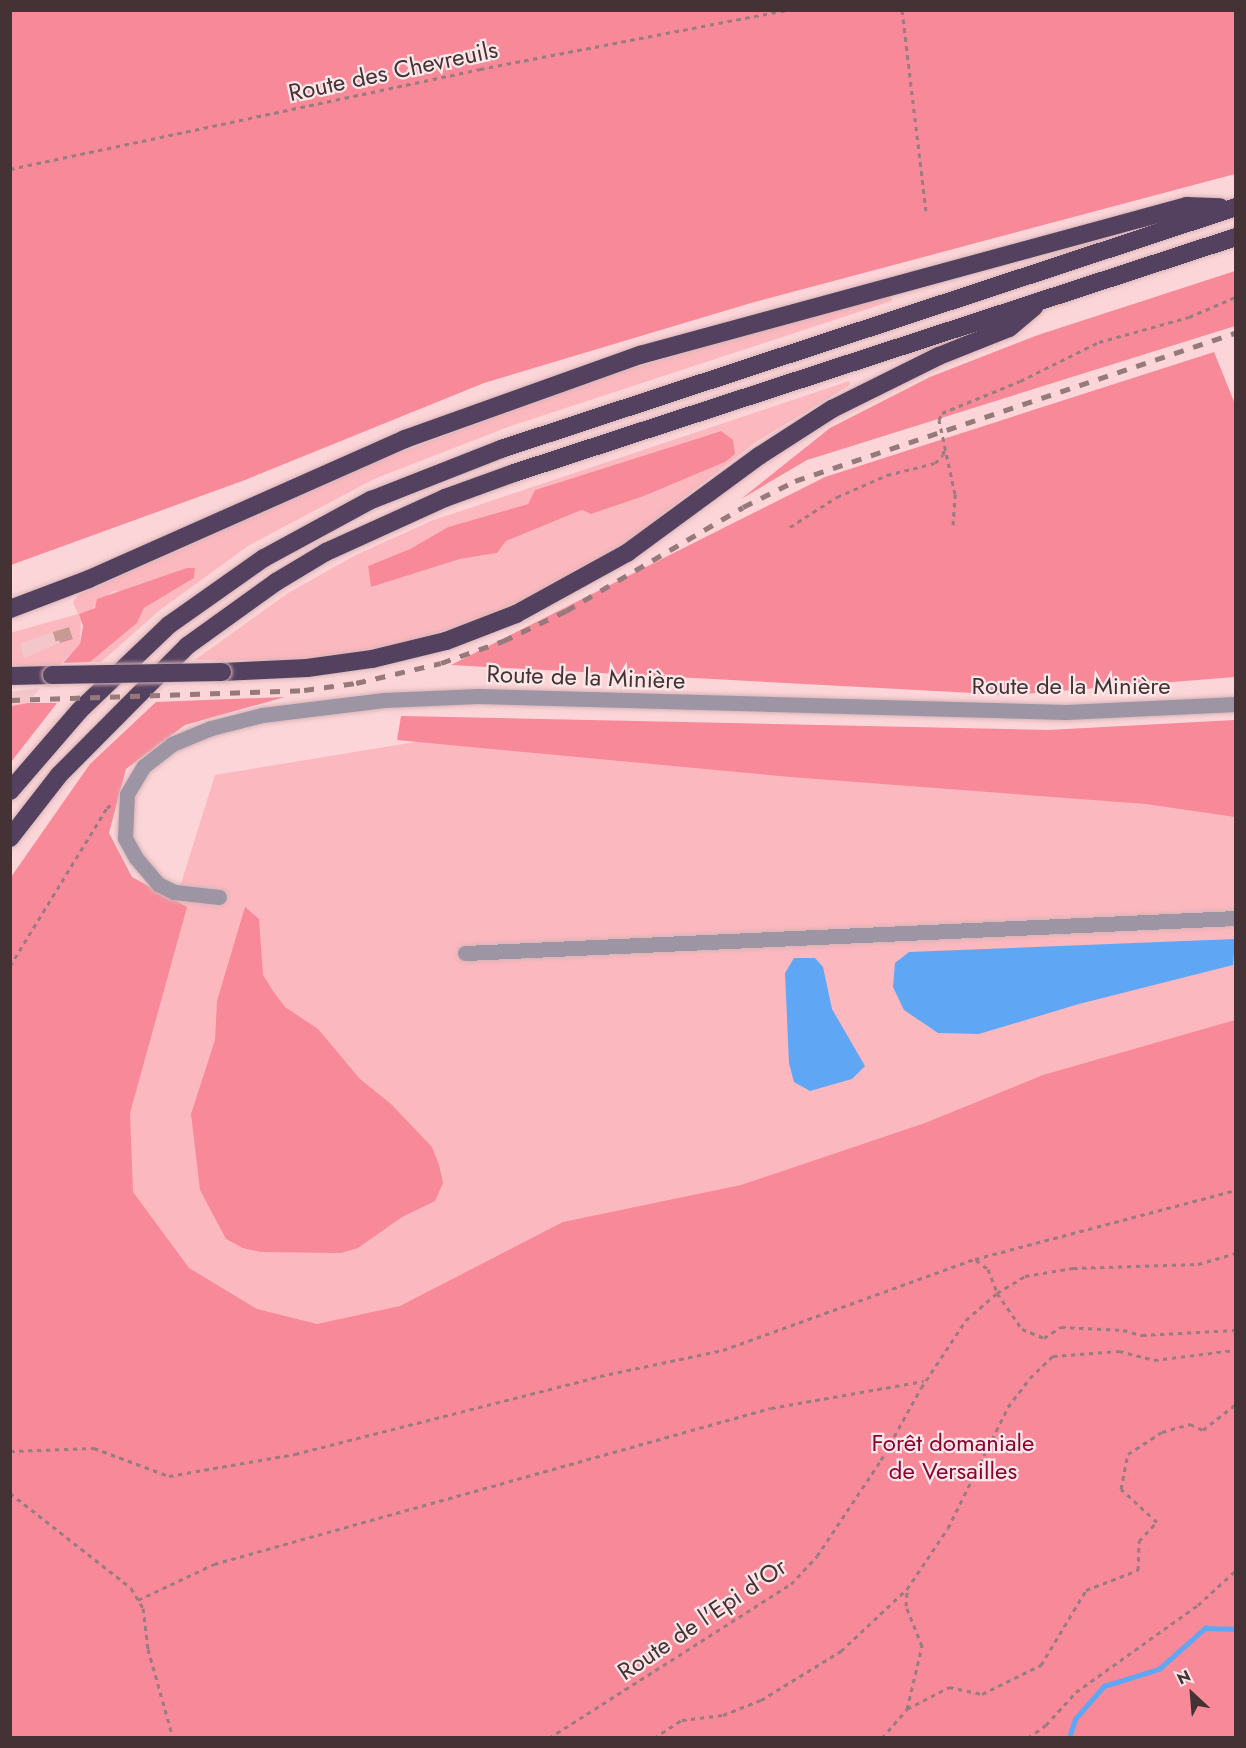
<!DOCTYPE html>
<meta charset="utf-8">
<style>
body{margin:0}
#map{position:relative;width:1246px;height:1748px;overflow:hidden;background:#fcd5d8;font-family:Jost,sans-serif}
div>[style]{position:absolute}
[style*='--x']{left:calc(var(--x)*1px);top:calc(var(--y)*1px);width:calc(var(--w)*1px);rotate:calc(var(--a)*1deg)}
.built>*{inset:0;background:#f3c6ca}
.green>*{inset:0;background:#fcb8bf}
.forest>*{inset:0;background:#f88998}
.water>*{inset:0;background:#5fa6f5}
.shadow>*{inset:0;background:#0003}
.stream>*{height:4.5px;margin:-2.25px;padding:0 2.25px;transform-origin:2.25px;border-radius:2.25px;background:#5fa6f5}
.building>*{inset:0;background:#c89b92;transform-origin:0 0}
.path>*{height:3px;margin-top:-1.5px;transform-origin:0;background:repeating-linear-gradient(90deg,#987c7f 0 4.5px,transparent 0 9px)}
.roads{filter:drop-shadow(0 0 2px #d7b4b7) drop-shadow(0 0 2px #d7b4b7)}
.minor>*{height:15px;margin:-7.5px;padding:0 7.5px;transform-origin:7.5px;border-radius:7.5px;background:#9e95a4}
.highway>*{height:18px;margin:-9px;padding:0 9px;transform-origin:9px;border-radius:9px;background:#54415f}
.rail>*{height:4.5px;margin-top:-2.25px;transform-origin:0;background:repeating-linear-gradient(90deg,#95797b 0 10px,transparent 0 20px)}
.bridges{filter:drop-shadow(0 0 2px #d7b4b7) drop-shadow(0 0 2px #d7b4b7)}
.highway-bridge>*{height:18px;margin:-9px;padding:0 9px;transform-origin:9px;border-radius:9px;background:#54415f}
span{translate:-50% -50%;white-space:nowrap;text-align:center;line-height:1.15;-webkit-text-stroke:4.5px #fce7e9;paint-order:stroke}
.street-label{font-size:24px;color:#453234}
.park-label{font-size:24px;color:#8a0331}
.frame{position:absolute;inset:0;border:12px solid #453234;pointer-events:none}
.north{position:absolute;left:1162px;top:1664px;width:60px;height:60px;-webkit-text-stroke:4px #fce7e9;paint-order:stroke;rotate:334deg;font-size:16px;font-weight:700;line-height:24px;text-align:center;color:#453234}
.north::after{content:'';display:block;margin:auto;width:21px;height:27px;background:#453234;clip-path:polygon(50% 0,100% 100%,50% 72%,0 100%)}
</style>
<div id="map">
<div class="built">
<div style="clip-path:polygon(69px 627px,72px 637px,24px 658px,19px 644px)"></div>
<div style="clip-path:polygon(40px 688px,28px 703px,11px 706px,11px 692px)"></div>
</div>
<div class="green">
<div style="clip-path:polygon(evenodd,890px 295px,892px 301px,508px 427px,374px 479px,248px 546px,160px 610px,101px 662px,90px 662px,137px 623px,144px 608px,194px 578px,195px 569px,187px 568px,125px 592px,113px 591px,81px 618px,80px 645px,58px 666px,11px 666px,10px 633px,78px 614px,73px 602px,78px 595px,387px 457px,615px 373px,890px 295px,68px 627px,72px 637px,24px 658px,20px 644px,68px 627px)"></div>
<div style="clip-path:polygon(evenodd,849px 381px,850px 385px,756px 442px,621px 546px,564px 580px,484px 618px,389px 648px,299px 661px,195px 660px,288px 593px,354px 556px,431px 521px,849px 381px,720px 431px,725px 462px,644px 496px,591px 514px,583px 510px,506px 541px,497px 553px,460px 559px,371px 587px,368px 566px,410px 549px,448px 527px,528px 504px,535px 490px,720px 431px)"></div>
<div style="clip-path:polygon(500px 728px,1235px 785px,1235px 1091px,346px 1330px,33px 1356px,215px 775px)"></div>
</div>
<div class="forest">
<div style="clip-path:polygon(11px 10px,1235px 11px,1235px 174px,751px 303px,484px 383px,245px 480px,11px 565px)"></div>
<div style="clip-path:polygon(1235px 271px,1235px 326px,807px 460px,741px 499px,830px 428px,930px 377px,1038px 335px)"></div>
<div style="clip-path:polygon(1214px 352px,1235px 404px,1235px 677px,1011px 695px,451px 665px,825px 477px)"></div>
<div style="clip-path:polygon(721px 431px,733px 440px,735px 454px,725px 462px,644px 496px,591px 514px,582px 510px,506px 541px,497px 553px,460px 559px,371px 587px,368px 566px,410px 549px,448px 527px,528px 504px,535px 490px)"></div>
<div style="clip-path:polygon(187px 568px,195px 568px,194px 578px,144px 608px,137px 623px,90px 662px,63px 663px,80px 644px,83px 626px,79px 614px,95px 608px,97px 599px)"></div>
<div style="clip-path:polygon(285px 697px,185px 725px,126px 769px,109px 833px,132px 877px,187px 907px,130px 1113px,133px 1192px,189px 1268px,257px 1309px,317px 1324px,400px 1306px,563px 1222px,741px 1185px,925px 1123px,1043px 1075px,1235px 1020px,1235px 1737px,11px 1738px,11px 877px,90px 764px,156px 702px)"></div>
<div style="clip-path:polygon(28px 703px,57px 703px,11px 762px,11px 706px)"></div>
<div style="clip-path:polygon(401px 716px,1048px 730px,1235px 720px,1235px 817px,1146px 804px,790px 777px,397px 740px)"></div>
<div style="clip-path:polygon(245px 907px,259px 919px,263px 975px,273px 991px,285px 1007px,318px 1029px,360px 1079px,391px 1104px,432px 1147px,439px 1165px,443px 1183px,435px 1201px,402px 1217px,358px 1248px,341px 1253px,261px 1252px,243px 1248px,226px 1239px,200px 1190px,191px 1114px,215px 1040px,217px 1001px)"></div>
</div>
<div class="water">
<div style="clip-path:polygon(1235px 939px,1233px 965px,1079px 1004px,979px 1034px,938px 1033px,904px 1010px,893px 987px,895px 963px,909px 952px)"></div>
<div style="clip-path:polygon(794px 958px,815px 958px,823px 967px,832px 1009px,865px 1066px,852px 1079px,810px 1091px,794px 1082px,789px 1063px,785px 973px)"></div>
</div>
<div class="shadow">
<div style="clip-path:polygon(68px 629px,73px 639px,60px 643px,55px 633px)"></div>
</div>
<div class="stream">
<div style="--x:1069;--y:1738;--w:20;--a:-72"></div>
<div style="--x:1075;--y:1719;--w:44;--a:-48.7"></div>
<div style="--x:1104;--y:1686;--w:58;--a:-17.2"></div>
<div style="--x:1159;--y:1669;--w:62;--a:-41.7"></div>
<div style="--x:1205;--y:1628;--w:31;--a:2"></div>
</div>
<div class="building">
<div style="left:69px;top:627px;width:10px;height:17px;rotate:73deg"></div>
</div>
<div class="path">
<div style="--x:902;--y:10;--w:202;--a:83.2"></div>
<div style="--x:10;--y:169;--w:481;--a:-12"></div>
<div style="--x:480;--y:69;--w:311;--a:-10.9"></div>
<div style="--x:953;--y:525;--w:31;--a:-86"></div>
<div style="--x:955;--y:494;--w:76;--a:-102.2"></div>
<div style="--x:939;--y:420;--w:8;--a:-67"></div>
<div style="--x:942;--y:413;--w:84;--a:-22.3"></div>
<div style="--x:1020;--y:381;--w:88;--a:-26.3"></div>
<div style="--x:1099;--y:342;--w:93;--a:-15.5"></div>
<div style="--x:1189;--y:317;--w:51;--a:-23.1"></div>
<div style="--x:790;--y:527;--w:56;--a:-32.6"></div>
<div style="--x:837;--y:497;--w:55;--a:-23.7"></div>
<div style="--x:887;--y:475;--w:49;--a:-14"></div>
<div style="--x:935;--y:463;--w:11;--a:-45"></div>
<div style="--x:943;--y:455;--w:9;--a:-77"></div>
<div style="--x:10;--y:966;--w:185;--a:-58.5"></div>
<div style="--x:107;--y:808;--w:8;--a:-40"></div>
<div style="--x:976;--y:1260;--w:15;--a:37"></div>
<div style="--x:988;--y:1269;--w:26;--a:69"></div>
<div style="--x:997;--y:1293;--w:44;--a:55.2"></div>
<div style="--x:1022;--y:1329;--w:24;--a:22"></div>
<div style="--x:1044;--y:1338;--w:20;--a:-33"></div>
<div style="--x:1061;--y:1327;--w:62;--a:2.8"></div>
<div style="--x:1123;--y:1330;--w:20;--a:15"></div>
<div style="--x:1142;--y:1335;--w:94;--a:-3"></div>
<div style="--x:10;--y:1451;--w:84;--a:-2"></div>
<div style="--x:94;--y:1448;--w:80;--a:20.5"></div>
<div style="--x:169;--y:1476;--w:128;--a:-9.9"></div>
<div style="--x:295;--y:1454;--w:315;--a:-14.3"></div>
<div style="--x:600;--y:1376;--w:126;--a:-11.9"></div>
<div style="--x:723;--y:1350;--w:268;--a:-19.9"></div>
<div style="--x:975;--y:1259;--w:270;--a:-14.8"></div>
<div style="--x:10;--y:1493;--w:154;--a:38.1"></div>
<div style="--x:131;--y:1588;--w:23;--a:59"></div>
<div style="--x:143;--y:1608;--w:41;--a:83"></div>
<div style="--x:148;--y:1649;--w:92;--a:74.3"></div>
<div style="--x:138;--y:1600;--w:84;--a:-25.3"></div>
<div style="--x:214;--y:1564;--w:578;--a:-15.65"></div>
<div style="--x:771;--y:1408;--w:155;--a:-10"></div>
<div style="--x:907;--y:1709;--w:65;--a:-76.6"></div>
<div style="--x:922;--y:1646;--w:43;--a:-111.8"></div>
<div style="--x:906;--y:1606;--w:16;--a:-86"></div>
<div style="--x:549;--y:1738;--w:287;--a:-32.5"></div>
<div style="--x:791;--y:1584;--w:38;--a:-47"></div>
<div style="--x:817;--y:1556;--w:115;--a:-56.3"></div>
<div style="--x:881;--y:1460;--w:82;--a:-60.9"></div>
<div style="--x:921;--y:1388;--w:82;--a:-56.5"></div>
<div style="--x:966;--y:1320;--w:41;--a:-41.1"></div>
<div style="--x:997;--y:1293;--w:33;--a:-31"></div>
<div style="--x:1025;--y:1276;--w:49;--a:-9.5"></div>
<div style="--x:1073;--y:1268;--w:125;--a:-1.8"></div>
<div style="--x:1198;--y:1264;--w:40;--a:-16"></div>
<div style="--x:654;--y:1738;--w:33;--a:-33"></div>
<div style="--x:682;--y:1720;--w:41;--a:-7"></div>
<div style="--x:723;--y:1715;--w:41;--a:-21.5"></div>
<div style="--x:761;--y:1700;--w:94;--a:-31.5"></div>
<div style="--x:841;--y:1651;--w:91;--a:-43.2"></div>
<div style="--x:907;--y:1589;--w:73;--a:-56.1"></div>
<div style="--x:948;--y:1528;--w:135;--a:-63.6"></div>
<div style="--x:1008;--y:1407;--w:36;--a:-53"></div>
<div style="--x:1030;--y:1378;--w:32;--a:-44"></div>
<div style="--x:1053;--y:1356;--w:66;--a:-4.3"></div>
<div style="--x:1119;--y:1351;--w:36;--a:14"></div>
<div style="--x:1154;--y:1360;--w:83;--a:-7"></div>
<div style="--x:882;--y:1738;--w:38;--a:-49"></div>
<div style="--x:907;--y:1709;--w:47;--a:-27.6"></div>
<div style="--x:949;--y:1687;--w:34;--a:12"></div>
<div style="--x:982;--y:1694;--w:66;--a:-26.2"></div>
<div style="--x:1041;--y:1665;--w:87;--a:-59"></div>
<div style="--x:1086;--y:1590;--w:56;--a:-21"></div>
<div style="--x:1138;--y:1570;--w:29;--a:-88"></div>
<div style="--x:1139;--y:1541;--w:26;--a:-47"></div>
<div style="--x:1157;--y:1522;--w:49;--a:-137.5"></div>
<div style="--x:1121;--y:1489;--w:36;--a:-79"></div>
<div style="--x:1128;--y:1454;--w:40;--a:-32.9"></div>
<div style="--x:1162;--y:1432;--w:29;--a:-16"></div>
<div style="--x:1190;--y:1424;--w:14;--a:25"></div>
<div style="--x:1203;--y:1430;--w:42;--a:-38.2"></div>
<div style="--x:1028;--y:1738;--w:22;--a:-36"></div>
<div style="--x:1046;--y:1725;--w:45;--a:-47.7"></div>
<div style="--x:1076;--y:1692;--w:150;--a:-35.5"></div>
<div style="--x:1198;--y:1605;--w:52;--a:-42.6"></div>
</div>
<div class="roads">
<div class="minor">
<div style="--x:219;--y:897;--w:45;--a:-173.7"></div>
<div style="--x:174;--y:892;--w:18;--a:-153"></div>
<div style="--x:158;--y:884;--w:34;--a:-130"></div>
<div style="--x:136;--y:858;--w:23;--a:-119"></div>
<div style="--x:125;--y:838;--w:44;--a:-87.4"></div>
<div style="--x:127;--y:794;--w:33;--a:-59"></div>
<div style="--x:144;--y:766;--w:36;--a:-38"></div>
<div style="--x:172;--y:744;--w:42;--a:-22.3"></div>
<div style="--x:211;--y:728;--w:53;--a:-14.3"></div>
<div style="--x:262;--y:715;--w:123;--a:-7"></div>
<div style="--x:384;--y:700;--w:94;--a:-2.4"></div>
<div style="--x:478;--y:696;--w:588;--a:1.56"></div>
<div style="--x:1066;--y:712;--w:170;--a:-2.7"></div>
<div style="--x:465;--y:953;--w:772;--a:-2.6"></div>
</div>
<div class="highway">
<div style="--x:10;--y:609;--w:85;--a:-20.8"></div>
<div style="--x:89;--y:579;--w:346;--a:-23.9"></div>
<div style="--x:405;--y:439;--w:250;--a:-19.7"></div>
<div style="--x:640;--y:355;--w:567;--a:-15.24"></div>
<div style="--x:1187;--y:206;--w:33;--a:2"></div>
<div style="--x:222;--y:672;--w:85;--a:-2.7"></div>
<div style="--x:307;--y:668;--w:66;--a:-7.9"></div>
<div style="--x:372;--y:659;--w:76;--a:-13.7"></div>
<div style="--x:446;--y:641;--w:75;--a:-21.1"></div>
<div style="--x:516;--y:614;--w:127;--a:-28.8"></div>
<div style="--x:627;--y:553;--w:164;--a:-36.3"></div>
<div style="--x:759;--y:456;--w:87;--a:-32.8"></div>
<div style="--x:832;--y:409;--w:119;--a:-26.4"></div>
<div style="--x:939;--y:356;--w:75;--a:-21.8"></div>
<div style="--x:1009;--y:328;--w:33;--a:-40"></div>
<div style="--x:10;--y:676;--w:42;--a:-1.4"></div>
<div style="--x:10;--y:791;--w:107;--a:-49.2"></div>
<div style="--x:80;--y:710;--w:123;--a:-43.7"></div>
<div style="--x:169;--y:625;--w:116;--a:-35.2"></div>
<div style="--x:264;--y:558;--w:122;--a:-28.5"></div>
<div style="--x:371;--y:500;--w:140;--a:-21.4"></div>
<div style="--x:501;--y:449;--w:774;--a:-18.22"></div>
<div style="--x:10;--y:838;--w:80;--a:-52.1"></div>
<div style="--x:59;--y:775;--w:182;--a:-45.2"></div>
<div style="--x:187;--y:646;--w:110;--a:-35.7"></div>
<div style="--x:276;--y:582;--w:58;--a:-31"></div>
<div style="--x:326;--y:552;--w:131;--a:-24.4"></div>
<div style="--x:445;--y:498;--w:73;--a:-19.9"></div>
<div style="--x:514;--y:473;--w:760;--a:-18.1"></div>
</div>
</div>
<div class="rail">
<div style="--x:10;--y:700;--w:294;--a:-1.9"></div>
<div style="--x:304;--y:690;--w:52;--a:-7.7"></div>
<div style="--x:356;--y:683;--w:87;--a:-13.2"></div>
<div style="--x:441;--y:663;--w:66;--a:-19.5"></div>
<div style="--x:503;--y:641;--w:70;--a:-25.5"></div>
<div style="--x:566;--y:611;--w:205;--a:-30.4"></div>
<div style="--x:743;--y:507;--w:58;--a:-26.6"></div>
<div style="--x:795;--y:481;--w:465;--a:-18.6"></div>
</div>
<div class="bridges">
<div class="highway-bridge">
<div style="--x:52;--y:675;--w:170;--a:-1"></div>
</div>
</div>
<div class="street-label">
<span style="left:393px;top:71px;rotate:-12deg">Route des Chevreuils</span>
<span style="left:586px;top:677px;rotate:2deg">Route de la Minière</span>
<span style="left:1071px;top:686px">Route de la Minière</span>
<span style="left:702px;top:1619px;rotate:-34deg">Route de l'Epi d'Or</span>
</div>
<div class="park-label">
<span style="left:953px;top:1457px">Forêt domaniale<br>de Versailles</span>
</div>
<div class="frame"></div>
<div class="north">N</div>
</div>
